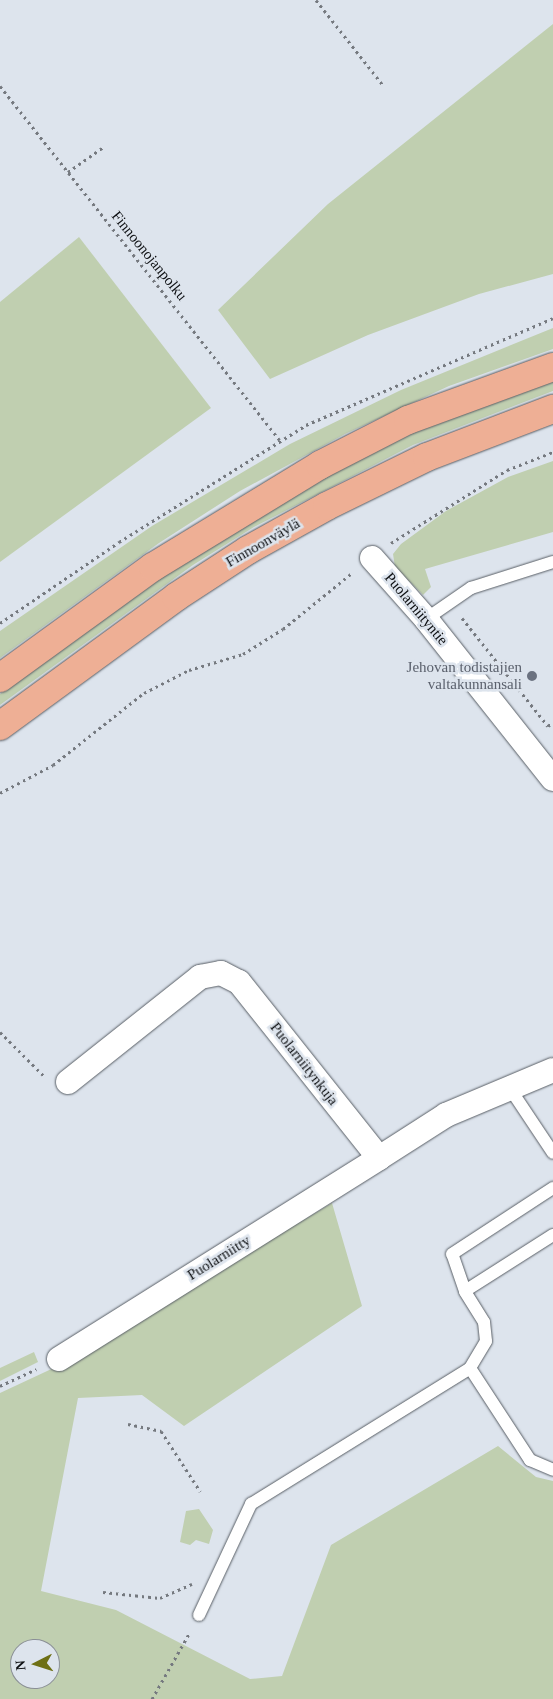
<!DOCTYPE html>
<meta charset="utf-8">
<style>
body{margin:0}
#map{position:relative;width:553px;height:1699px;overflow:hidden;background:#dde4ed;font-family:"Times New Roman",serif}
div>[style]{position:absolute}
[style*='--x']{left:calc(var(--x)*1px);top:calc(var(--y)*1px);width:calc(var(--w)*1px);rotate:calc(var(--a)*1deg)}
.green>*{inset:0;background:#c0cfb0}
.path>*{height:3px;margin-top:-1.5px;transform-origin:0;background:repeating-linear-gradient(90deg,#75797f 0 2.5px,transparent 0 6.5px)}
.roads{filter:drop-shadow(0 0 1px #585e65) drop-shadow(0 0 1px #585e65)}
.service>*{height:12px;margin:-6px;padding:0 6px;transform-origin:6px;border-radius:6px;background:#fff}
.minor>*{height:24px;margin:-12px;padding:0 12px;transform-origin:12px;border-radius:12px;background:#fff}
.primary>*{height:28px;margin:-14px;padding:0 14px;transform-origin:14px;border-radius:14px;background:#eeaf95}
.dots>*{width:14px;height:14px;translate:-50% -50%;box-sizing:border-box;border:2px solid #dde4ed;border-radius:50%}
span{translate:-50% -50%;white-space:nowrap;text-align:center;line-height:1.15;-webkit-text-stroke:5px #dde4ed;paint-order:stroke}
.street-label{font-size:15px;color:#0e1013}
.worship-label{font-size:15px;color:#5b616d}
.right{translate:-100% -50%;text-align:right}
.north{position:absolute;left:10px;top:1639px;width:50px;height:50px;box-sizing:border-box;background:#dde4ed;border:1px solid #8a8f96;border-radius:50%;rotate:265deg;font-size:14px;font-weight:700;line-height:20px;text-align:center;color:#0e1013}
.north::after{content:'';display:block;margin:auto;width:18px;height:22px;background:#6e7015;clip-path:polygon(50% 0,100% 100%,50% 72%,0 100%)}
</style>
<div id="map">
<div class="green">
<div style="clip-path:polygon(553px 24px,553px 274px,479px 294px,368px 335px,270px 379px,218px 310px,328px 204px)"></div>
<div style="clip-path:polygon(79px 237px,211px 408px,0 562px,0 302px)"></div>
<div style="clip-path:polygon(553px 328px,553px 349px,449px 386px,345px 434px,240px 491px,159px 543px,0 658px,0 631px,152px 526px,290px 444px,401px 390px)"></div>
<div style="clip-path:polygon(553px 379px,553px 391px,413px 445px,254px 527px,193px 565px,0 705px,0 694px,188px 559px,336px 471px,421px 429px)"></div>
<div style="clip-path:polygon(553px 461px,553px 532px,425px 569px,431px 587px,423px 595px,395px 567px,393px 554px,401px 544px,446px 511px,508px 477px)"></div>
<div style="clip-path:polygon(evenodd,332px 1203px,362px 1306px,184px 1426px,142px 1395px,78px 1398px,41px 1591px,116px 1610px,250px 1679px,282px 1676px,331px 1545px,498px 1446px,536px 1477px,553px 1481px,553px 1699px,0 1699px,0 1393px,60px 1365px,332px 1203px,20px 1649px,50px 1649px,50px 1679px,20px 1679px,20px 1649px)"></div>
<div style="clip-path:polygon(34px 1352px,38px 1362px,0 1381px,0 1368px)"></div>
<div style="clip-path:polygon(199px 1509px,213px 1530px,209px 1544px,196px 1540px,190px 1545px,180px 1542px,186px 1511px)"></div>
</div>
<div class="path">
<div style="--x:316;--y:0;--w:108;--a:51.8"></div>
<div style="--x:0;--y:86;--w:451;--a:51.7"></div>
<div style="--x:68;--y:172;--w:42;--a:-35.2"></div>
<div style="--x:391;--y:543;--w:137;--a:-32.2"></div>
<div style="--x:507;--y:470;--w:49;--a:-21.4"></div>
<div style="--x:462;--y:618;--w:138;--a:51.5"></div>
<div style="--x:548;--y:726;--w:6;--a:-39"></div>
<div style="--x:0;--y:623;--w:144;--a:-34.2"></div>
<div style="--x:119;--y:542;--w:221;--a:-32"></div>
<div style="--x:306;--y:425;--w:269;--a:-23.4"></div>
<div style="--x:0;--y:793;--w:60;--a:-27.8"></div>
<div style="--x:53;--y:765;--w:116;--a:-38.4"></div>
<div style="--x:144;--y:693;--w:51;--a:-27.1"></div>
<div style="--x:189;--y:670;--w:56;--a:-16.5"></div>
<div style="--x:243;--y:654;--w:47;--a:-32"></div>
<div style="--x:283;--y:629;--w:89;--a:-39.1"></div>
<div style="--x:0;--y:1032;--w:64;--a:45"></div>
<div style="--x:0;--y:1386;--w:40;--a:-25"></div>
<div style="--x:128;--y:1424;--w:34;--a:12"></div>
<div style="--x:161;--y:1431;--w:72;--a:57"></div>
<div style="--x:103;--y:1592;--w:57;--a:6"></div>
<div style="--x:160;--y:1598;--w:35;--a:-24"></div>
<div style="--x:152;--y:1699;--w:77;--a:-60.4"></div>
</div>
<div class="roads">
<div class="service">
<div style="--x:426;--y:619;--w:55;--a:-34.6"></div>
<div style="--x:471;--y:588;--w:86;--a:-17.6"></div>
<div style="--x:509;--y:1087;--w:79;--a:56.3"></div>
<div style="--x:465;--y:1291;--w:104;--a:-32.5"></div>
<div style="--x:470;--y:1368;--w:110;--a:56.9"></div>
<div style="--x:530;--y:1460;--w:25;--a:23"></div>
<div style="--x:199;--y:1615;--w:123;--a:-64.9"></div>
<div style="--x:251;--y:1504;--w:258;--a:-31.8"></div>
<div style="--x:470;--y:1368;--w:31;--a:-59"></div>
<div style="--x:486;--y:1341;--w:19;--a:-96"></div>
<div style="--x:484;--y:1322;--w:36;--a:-122"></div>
<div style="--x:465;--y:1291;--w:39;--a:-109"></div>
<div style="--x:452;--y:1254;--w:121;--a:-33.2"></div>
</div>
<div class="minor">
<div style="--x:372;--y:558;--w:81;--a:48.5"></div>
<div style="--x:426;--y:619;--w:204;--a:51.6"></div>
<div style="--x:68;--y:1082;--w:169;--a:-38.5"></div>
<div style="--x:200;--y:977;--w:21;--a:-11"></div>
<div style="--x:221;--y:973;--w:20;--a:27"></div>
<div style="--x:239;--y:982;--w:225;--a:51.5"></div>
<div style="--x:379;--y:1158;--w:80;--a:-32.7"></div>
<div style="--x:446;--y:1115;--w:116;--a:-22.8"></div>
<div style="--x:59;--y:1359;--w:378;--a:-32.1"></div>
</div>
<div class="primary">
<div style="--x:0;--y:678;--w:189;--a:-36"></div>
<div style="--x:153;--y:567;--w:196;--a:-31.4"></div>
<div style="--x:320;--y:465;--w:99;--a:-27.1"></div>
<div style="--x:408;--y:420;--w:154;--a:-20.1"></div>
<div style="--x:0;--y:726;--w:218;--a:-36.2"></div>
<div style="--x:176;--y:597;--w:86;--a:-33.1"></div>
<div style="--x:248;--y:550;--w:90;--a:-29.1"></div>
<div style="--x:327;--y:506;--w:111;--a:-26.1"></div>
<div style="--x:427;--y:457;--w:135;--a:-20.9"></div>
</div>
</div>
<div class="dots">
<div style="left:532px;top:676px;background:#6b7280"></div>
</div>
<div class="street-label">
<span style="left:149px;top:256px;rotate:51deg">Finnoonojanpolku</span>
<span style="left:263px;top:543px;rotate:-30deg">Finnoonväylä</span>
<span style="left:416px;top:609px;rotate:50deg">Puolarniityntie</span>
<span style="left:304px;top:1064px;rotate:52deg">Puolarniitynkuja</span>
<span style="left:219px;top:1258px;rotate:-32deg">Puolarniitty</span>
</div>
<div class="worship-label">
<span class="right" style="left:522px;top:676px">Jehovan todistajien<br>valtakunnansali</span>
</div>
<div class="north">N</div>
</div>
